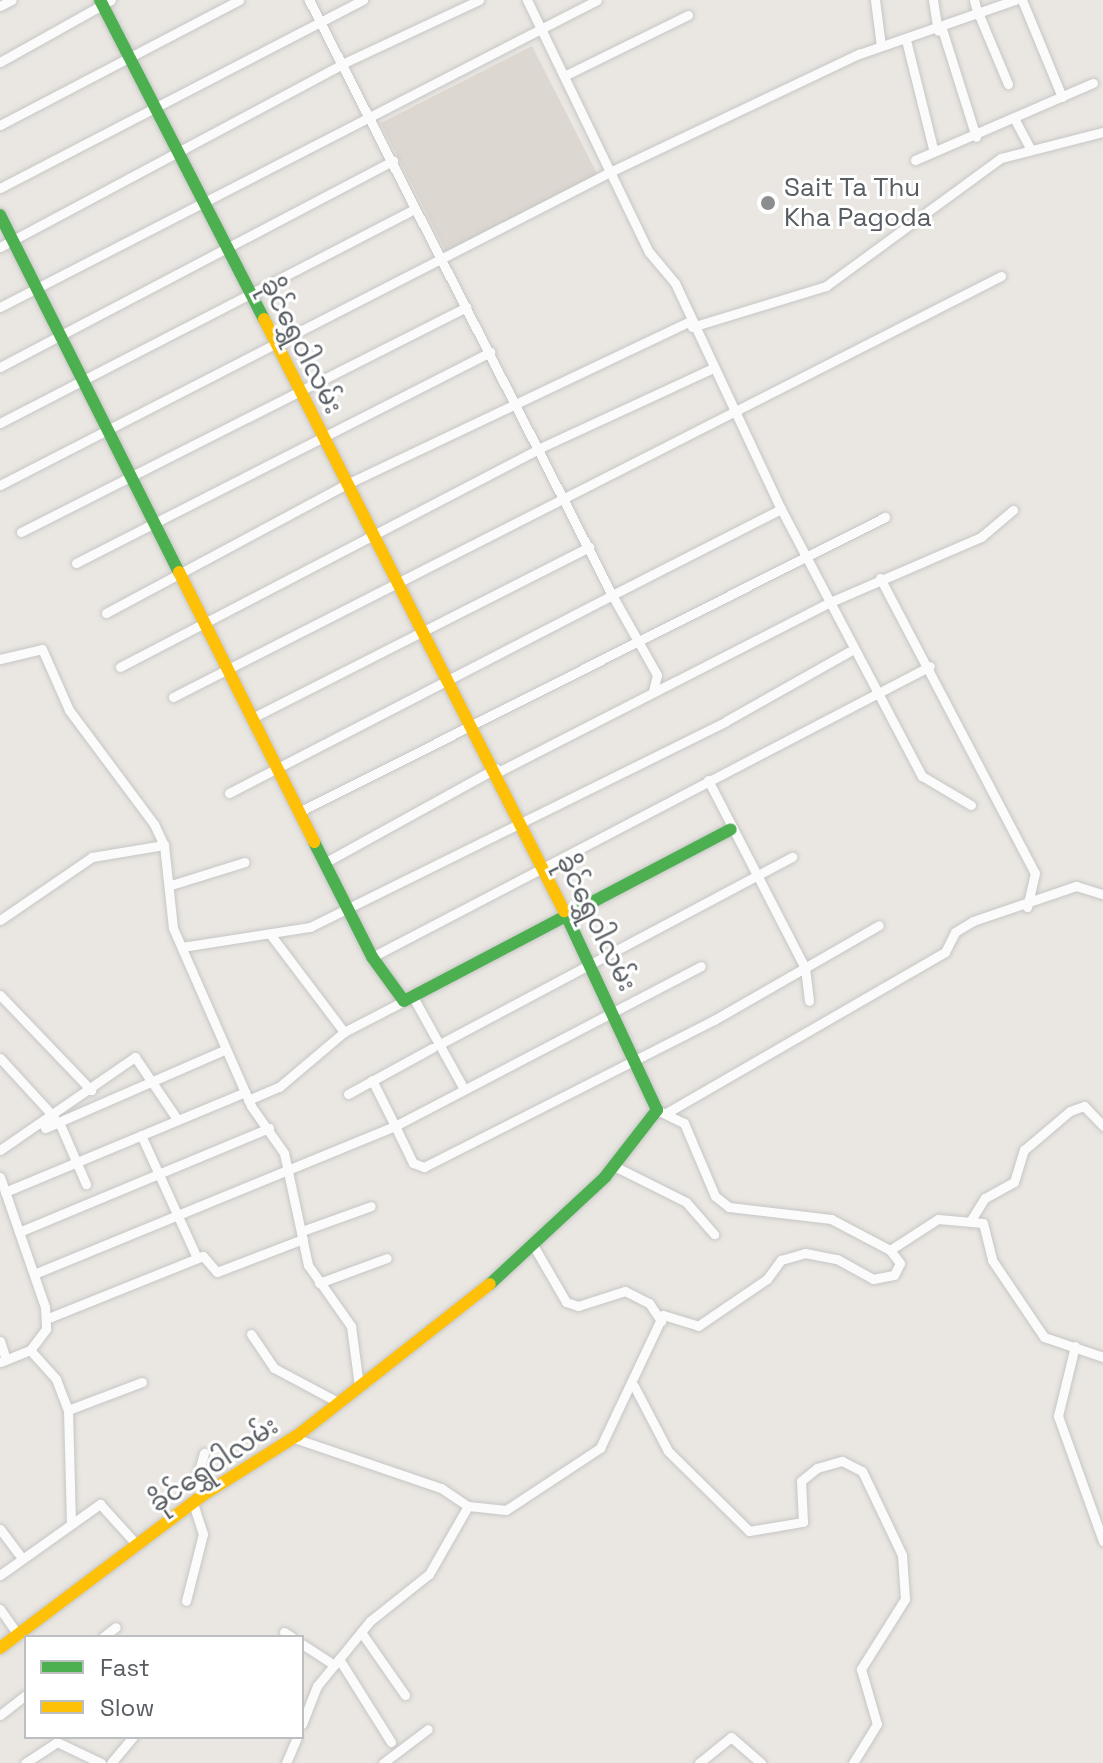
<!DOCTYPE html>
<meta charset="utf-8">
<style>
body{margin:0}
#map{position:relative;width:1103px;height:1763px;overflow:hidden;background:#eae7e2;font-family:"Space Grotesk","Noto Sans Myanmar",sans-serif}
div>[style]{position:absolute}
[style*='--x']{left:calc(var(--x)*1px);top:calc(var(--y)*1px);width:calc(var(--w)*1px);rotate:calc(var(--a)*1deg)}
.education>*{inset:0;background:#dcd7d1;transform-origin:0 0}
.roads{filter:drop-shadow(0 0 2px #c6c6c5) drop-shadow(0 0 2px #c6c6c5)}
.street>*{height:9px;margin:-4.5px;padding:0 4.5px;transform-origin:4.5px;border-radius:4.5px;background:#fcfbfb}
.fast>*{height:12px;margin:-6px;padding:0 6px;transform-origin:6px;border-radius:6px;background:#4caf50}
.slow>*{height:12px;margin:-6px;padding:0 6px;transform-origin:6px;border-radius:6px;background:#ffc107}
.dots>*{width:22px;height:22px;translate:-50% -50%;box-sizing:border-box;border:4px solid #fff;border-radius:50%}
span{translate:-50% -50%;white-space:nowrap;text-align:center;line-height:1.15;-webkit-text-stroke:6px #fff;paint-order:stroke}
.poi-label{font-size:26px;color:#585d62}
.left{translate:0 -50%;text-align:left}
.street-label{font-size:26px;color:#585d62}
.legend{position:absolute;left:24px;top:1635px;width:280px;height:104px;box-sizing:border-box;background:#fff;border:2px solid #bcbec0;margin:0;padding:10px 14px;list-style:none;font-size:24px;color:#585d62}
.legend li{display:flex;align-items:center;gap:16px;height:40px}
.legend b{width:40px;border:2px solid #bcbec0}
</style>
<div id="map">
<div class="education">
<div style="left:532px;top:46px;width:146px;height:170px;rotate:63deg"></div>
</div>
<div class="roads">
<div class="street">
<div style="--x:527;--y:0;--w:280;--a:64.2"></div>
<div style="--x:649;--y:252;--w:40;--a:50"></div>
<div style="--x:675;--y:283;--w:250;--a:64.9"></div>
<div style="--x:781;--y:509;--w:190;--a:153"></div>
<div style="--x:612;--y:595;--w:92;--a:60.6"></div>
<div style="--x:657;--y:675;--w:16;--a:104"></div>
<div style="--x:875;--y:0;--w:46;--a:82.6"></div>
<div style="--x:933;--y:0;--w:31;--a:81"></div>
<div style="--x:974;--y:0;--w:16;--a:75"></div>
<div style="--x:1022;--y:0;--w:105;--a:67.6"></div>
<div style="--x:0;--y:6;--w:13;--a:-27"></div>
<div style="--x:979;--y:15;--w:75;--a:67.2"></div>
<div style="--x:942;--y:29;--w:113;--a:72.5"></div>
<div style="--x:906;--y:40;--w:115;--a:76"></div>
<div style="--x:0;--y:62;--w:127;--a:-29.2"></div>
<div style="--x:566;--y:75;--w:136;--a:-26.2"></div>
<div style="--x:1015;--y:120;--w:32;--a:62"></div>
<div style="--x:0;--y:125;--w:270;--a:-27.6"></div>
<div style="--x:915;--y:160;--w:194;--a:-23.4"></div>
<div style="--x:0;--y:188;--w:409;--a:-27.4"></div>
<div style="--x:0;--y:247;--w:390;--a:-28.1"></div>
<div style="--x:344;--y:63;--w:149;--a:-25"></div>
<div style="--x:0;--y:307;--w:671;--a:-27.21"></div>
<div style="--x:692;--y:327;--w:140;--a:-17"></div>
<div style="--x:826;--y:286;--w:217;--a:-36.2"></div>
<div style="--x:1001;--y:158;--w:105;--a:-14.3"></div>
<div style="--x:0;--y:367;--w:444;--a:-27.7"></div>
<div style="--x:0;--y:423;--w:467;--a:-27.3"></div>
<div style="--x:0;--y:485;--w:686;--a:-27.16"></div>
<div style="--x:610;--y:172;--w:276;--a:-25.4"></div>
<div style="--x:859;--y:54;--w:165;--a:-19.1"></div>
<div style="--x:781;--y:509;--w:302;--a:62.2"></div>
<div style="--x:922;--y:776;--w:57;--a:30.6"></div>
<div style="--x:21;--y:532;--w:499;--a:-26.8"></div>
<div style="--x:76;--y:563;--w:465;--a:-27"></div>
<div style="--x:880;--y:578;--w:333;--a:62.3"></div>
<div style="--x:1035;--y:873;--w:35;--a:103"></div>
<div style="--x:106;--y:613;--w:273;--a:-28.2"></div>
<div style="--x:347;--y:484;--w:380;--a:-25.4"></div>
<div style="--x:0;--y:659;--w:43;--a:-13.4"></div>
<div style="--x:42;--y:649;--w:67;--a:66.1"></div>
<div style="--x:69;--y:710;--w:142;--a:53.3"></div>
<div style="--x:154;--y:824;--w:23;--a:65"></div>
<div style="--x:164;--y:845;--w:83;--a:83.8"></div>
<div style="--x:173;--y:928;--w:194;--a:66.3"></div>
<div style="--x:251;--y:1106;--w:57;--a:54.9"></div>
<div style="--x:284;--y:1153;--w:115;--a:77.9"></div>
<div style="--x:308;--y:1265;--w:75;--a:54.8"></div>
<div style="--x:351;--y:1326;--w:61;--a:82.4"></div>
<div style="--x:120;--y:667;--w:474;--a:-27.5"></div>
<div style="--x:540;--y:448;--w:188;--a:-24.8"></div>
<div style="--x:173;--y:697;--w:929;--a:-26.95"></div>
<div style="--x:254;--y:717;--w:376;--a:-26.9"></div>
<div style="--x:498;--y:772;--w:371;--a:-27.1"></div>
<div style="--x:828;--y:603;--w:167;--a:-23.3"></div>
<div style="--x:981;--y:537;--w:42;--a:-40.2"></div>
<div style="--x:708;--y:780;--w:212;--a:62.7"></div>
<div style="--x:805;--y:968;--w:33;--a:83"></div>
<div style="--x:229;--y:793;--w:431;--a:-27.3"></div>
<div style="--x:612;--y:595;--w:668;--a:-116.99"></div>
<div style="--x:301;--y:811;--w:654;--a:-26.72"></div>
<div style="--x:326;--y:862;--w:194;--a:-28.9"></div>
<div style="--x:171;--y:885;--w:77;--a:-17.3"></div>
<div style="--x:0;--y:920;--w:112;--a:-34.4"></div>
<div style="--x:92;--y:857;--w:73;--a:-9.5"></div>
<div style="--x:270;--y:934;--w:123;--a:52.9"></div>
<div style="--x:182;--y:947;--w:130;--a:-8.9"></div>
<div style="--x:310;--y:927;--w:464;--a:-26.3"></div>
<div style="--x:726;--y:721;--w:142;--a:-29.4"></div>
<div style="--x:372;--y:957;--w:629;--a:-27.54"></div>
<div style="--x:0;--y:995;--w:132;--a:46.2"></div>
<div style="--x:413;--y:997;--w:105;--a:61"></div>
<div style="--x:440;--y:1044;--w:399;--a:-28"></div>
<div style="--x:0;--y:1058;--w:80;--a:47.5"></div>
<div style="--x:372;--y:1080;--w:51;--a:63.4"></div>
<div style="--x:395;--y:1126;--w:345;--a:-27.6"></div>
<div style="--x:348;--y:1094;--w:96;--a:-28.7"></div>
<div style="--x:248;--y:1100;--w:34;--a:-23"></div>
<div style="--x:279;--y:1087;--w:85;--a:-40.2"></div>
<div style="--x:344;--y:1032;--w:68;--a:-27.3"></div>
<div style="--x:657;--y:1110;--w:30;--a:26"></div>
<div style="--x:684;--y:1123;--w:79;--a:67"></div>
<div style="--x:715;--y:1196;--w:18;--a:38"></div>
<div style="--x:729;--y:1207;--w:103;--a:6.7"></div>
<div style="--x:831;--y:1219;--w:67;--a:27.7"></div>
<div style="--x:890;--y:1250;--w:57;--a:-32.9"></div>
<div style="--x:938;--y:1219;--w:45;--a:5.1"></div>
<div style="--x:983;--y:1223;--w:38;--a:76"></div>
<div style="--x:992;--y:1260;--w:93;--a:56"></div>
<div style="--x:1044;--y:1337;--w:62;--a:18.7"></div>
<div style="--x:668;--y:1112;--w:320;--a:-30"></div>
<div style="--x:945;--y:952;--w:22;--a:-63"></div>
<div style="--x:955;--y:932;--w:21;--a:-31"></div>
<div style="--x:973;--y:921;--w:109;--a:-18.8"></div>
<div style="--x:1076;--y:886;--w:28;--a:17"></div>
<div style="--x:59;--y:1122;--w:68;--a:66.5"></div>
<div style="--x:45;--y:1128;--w:195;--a:-23.5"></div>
<div style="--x:141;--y:1135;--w:135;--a:65.5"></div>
<div style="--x:0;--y:1150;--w:164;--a:-34.6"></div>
<div style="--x:135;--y:1057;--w:75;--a:55.9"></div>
<div style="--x:614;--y:1166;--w:80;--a:26.6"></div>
<div style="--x:686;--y:1202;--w:43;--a:48.8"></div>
<div style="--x:0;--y:1177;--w:138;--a:70.9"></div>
<div style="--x:45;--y:1307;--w:22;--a:87"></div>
<div style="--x:46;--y:1329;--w:26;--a:127"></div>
<div style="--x:30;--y:1350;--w:32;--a:158"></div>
<div style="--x:5;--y:1192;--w:260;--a:-22.6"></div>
<div style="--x:971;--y:1220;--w:26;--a:-58"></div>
<div style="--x:985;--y:1198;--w:33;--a:-29"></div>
<div style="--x:1014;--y:1182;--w:34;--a:-73"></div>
<div style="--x:1024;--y:1150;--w:60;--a:-40.3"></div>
<div style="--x:1070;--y:1111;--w:15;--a:-20"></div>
<div style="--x:1084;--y:1106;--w:28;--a:46"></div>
<div style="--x:302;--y:1231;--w:73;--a:-19.9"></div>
<div style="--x:19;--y:1232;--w:271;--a:-22.6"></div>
<div style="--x:533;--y:1245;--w:66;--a:59.9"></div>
<div style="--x:566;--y:1302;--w:13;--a:18"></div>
<div style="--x:578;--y:1306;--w:49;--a:-17.7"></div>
<div style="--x:625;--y:1291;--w:27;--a:27"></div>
<div style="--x:649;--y:1303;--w:22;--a:56"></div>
<div style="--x:34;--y:1274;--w:390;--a:-22.3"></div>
<div style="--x:395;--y:1126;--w:41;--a:64.1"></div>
<div style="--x:413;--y:1163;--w:12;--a:20"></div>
<div style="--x:424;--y:1167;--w:325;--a:-26.9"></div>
<div style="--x:714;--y:1020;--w:190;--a:-29.9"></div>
<div style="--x:319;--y:1283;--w:72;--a:-20.2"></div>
<div style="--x:46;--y:1319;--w:169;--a:-21.9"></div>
<div style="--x:203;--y:1256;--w:21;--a:49"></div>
<div style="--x:217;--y:1272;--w:92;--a:-21"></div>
<div style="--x:251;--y:1334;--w:41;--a:55.9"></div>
<div style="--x:274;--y:1368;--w:72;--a:28"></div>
<div style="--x:0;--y:1341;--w:19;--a:72"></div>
<div style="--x:1075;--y:1346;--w:72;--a:103.7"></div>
<div style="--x:1058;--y:1416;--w:133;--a:70.2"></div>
<div style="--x:30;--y:1350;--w:39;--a:48"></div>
<div style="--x:56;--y:1379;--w:33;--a:69"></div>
<div style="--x:68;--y:1410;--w:111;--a:88.5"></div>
<div style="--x:634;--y:1386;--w:73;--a:62.4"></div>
<div style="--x:668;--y:1451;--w:114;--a:44.6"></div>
<div style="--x:749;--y:1531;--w:55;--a:-9.5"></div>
<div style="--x:803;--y:1522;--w:41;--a:-92.8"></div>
<div style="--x:801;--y:1481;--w:21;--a:-39"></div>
<div style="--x:817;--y:1468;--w:26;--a:-16"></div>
<div style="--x:842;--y:1461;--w:22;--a:27"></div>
<div style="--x:862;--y:1471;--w:93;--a:64.5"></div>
<div style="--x:902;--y:1555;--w:44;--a:86.1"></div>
<div style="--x:905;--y:1599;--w:83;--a:122.2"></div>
<div style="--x:861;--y:1669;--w:57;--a:73.8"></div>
<div style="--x:877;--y:1724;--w:46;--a:121.6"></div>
<div style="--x:68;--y:1410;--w:79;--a:-20.7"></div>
<div style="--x:294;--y:1438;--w:155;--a:18.8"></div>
<div style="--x:441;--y:1488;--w:32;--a:34"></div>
<div style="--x:468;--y:1506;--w:38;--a:6"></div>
<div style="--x:506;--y:1510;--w:113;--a:-33.4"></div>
<div style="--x:600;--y:1448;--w:147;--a:-64.7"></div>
<div style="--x:663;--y:1315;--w:37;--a:17"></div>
<div style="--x:698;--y:1326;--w:83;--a:-34.3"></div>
<div style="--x:767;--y:1279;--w:24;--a:-54"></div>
<div style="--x:781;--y:1260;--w:25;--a:-16"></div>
<div style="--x:805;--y:1253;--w:33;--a:11"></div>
<div style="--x:837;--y:1259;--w:41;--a:29.1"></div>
<div style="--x:873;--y:1279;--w:21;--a:-11"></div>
<div style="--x:894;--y:1275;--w:13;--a:-63"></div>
<div style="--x:900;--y:1263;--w:16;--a:-128"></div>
<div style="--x:203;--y:1495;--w:22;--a:-103"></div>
<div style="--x:198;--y:1474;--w:22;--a:-74"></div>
<div style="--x:0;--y:1529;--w:36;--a:53"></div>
<div style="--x:0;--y:1575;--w:123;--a:-35.4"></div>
<div style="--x:100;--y:1504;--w:55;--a:47.9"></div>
<div style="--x:186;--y:1601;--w:69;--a:-75.8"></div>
<div style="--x:203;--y:1534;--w:33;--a:-108"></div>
<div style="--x:0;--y:1609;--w:32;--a:55"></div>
<div style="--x:284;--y:1632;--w:9;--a:32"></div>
<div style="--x:361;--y:1632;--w:77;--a:55.1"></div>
<div style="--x:103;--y:1637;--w:16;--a:-38"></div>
<div style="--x:302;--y:1644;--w:38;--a:33"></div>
<div style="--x:339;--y:1659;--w:98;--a:57.9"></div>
<div style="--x:0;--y:1715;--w:33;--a:-38"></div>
<div style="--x:302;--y:1724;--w:41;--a:-68.5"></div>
<div style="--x:317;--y:1686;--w:84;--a:-50.8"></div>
<div style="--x:370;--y:1621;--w:75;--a:-38.5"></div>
<div style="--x:429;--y:1574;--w:78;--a:-60.2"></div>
<div style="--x:25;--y:1763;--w:38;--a:-33"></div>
<div style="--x:57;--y:1742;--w:49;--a:25.5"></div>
<div style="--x:111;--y:1763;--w:34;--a:-50"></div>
<div style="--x:286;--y:1763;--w:28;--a:-67"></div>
<div style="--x:383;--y:1763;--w:56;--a:-37.1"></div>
<div style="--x:699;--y:1763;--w:41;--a:-39.1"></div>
<div style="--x:731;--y:1737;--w:40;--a:41"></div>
</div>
<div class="fast">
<div style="--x:100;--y:0;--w:359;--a:62.8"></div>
<div style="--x:0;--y:215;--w:399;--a:63.4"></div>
<div style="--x:314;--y:842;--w:129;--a:63.2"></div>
<div style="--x:372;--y:957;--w:54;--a:54"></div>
<div style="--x:404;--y:1001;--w:369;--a:-27.7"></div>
<div style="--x:490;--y:1284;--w:157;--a:-42.9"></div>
<div style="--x:605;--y:1177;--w:85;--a:-52.2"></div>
<div style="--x:657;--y:1110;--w:220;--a:-115"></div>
</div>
<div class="slow">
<div style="--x:264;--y:319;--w:664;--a:63.13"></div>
<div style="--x:179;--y:572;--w:302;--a:63.4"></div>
<div style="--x:0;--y:1648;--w:254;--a:-37"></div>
<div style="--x:203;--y:1495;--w:112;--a:-32.3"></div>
<div style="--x:298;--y:1435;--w:244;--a:-38.2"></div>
</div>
</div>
<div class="dots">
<div style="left:768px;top:203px;background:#8b8d8f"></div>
</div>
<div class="poi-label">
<span class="left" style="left:784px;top:203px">Sait Ta Thu<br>Kha Pagoda</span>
</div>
<div class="street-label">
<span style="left:301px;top:346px;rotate:63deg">ခိုင်ရွှေဝါလမ်း</span>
<span style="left:596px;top:923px;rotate:64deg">ခိုင်ရွှေဝါလမ်း</span>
<span style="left:214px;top:1465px;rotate:-34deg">ခိုင်ရွှေဝါလမ်း</span>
</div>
<ul class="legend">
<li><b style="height:10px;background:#4caf50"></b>Fast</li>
<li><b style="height:10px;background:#ffc107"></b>Slow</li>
</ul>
</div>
